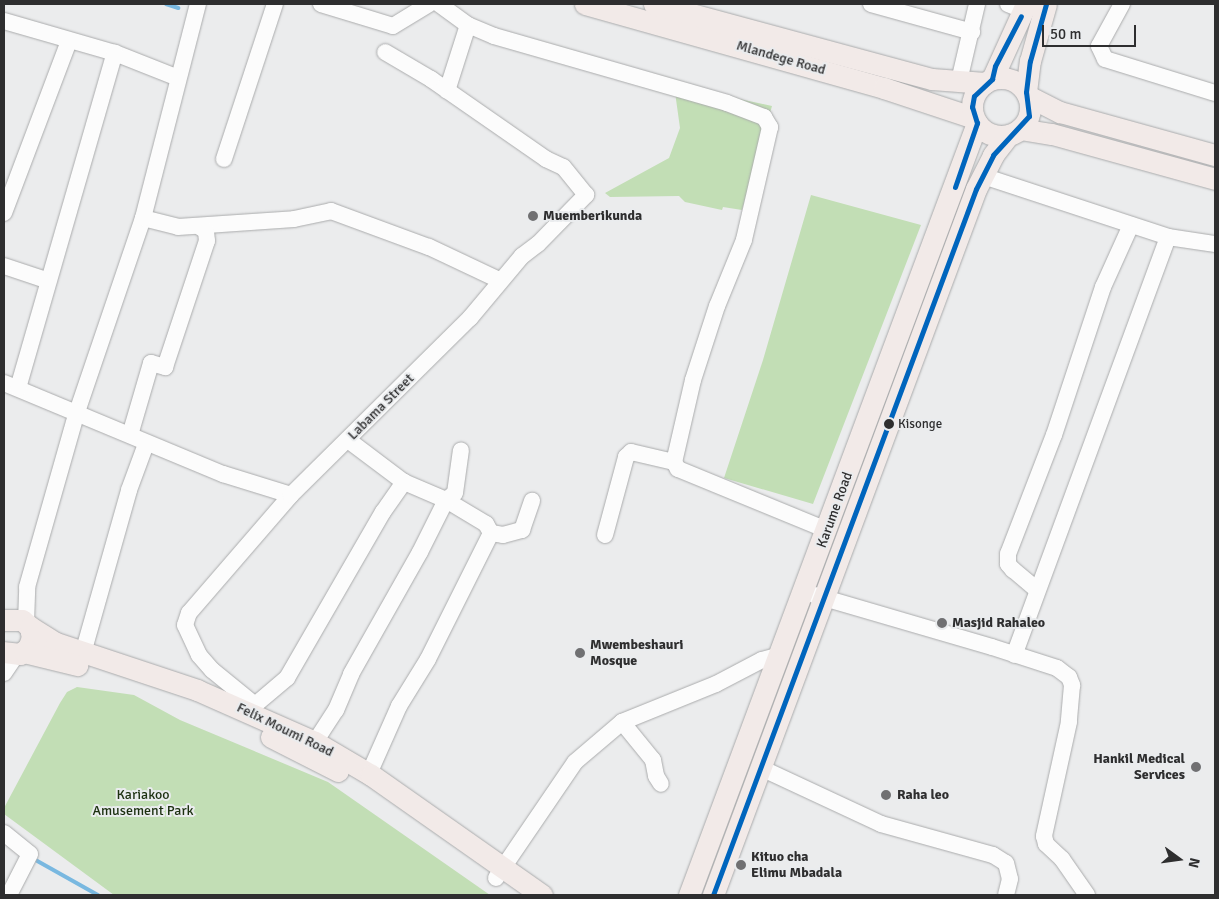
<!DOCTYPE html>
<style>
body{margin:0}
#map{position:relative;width:1219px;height:899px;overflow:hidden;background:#ebeced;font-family:Signika,sans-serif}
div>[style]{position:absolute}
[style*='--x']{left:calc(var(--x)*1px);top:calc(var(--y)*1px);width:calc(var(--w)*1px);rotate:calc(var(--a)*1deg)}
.green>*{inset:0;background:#c2deb5}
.stream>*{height:4px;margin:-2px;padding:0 2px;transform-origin:2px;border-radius:2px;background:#79b8e0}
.roads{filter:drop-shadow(0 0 1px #aaabac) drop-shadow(0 0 1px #aaabac)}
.minor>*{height:16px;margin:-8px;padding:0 8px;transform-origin:8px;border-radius:8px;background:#fcfcfc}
.major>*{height:21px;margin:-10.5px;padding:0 10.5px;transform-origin:10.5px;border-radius:10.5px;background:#f2eae8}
.major>.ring{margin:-10.5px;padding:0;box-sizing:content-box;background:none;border:21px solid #f2eae8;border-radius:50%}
.bus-1>*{height:5px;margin:-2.5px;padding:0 2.5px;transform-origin:2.5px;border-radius:2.5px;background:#0065bd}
.dots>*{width:14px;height:14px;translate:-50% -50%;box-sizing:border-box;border:2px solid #eaecee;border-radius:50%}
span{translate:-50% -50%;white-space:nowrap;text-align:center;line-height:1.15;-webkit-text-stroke:4px #eaecee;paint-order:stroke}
.bus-label{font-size:13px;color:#2e2e2f}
.left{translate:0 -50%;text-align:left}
.street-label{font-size:14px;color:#2e2e2f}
.poi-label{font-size:14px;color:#2e2e2f;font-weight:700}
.right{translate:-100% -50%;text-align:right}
.park-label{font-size:14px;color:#1c3010}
.frame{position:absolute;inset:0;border:5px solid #2e2e2f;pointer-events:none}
.north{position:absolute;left:1154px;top:834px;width:50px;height:50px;-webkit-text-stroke:4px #eaecee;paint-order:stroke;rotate:104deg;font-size:14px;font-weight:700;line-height:20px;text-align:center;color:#2e2e2f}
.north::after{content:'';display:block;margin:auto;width:18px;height:22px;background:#2e2e2f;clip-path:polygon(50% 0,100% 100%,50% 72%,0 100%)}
.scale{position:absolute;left:1042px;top:25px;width:94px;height:22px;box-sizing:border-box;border:2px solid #2e2e2f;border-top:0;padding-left:6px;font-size:15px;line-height:18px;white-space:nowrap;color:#2e2e2f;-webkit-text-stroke:4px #eaecee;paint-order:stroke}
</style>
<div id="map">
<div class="green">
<div style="clip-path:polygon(674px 85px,772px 106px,742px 210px,723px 207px,722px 210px,685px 202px,679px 196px,610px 197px,605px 193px,669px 158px,680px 128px)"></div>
<div style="clip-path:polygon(811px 195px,921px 225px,813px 504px,724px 478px,763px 360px)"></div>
<div style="clip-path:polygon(77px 687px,134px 695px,180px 720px,328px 782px,490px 895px,114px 895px,4px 814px,4px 808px,60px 703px,67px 692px)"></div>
</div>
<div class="stream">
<div style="--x:166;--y:4;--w:13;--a:18"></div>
<div style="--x:32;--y:858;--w:76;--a:29.3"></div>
</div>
<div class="roads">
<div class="minor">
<div style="--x:321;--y:4;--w:75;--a:17"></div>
<div style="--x:393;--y:26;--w:42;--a:-31.4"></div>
<div style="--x:439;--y:4;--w:36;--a:36"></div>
<div style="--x:468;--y:25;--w:69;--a:107.7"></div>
<div style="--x:871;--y:4;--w:105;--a:15.5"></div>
<div style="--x:1008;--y:4;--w:16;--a:22"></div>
<div style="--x:1122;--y:4;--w:48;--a:118.7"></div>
<div style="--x:1099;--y:46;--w:14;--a:65"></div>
<div style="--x:1105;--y:59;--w:115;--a:17.2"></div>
<div style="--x:4;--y:21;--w:116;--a:16.1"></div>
<div style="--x:115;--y:53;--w:68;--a:21.6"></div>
<div style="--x:468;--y:25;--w:28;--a:23"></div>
<div style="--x:494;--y:36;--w:242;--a:16"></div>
<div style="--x:727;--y:103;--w:40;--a:21"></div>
<div style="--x:764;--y:117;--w:12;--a:59"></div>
<div style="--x:770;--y:127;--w:116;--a:103"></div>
<div style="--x:744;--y:240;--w:71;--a:112.2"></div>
<div style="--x:717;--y:306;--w:78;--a:108"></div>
<div style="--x:693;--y:380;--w:84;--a:103"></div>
<div style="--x:674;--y:462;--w:8;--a:60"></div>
<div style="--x:678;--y:469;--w:161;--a:22.3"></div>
<div style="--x:959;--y:81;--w:79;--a:-76.8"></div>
<div style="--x:224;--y:159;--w:163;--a:-71.8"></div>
<div style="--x:983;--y:176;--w:195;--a:18.2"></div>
<div style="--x:1168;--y:237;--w:445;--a:110.2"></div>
<div style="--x:4;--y:213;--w:184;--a:-69.3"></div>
<div style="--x:143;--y:218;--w:36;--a:14"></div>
<div style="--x:178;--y:227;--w:116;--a:-3.9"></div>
<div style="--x:294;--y:219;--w:38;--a:-12"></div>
<div style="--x:331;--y:211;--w:104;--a:20.2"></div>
<div style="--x:429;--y:247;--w:77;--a:25.2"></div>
<div style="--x:1168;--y:237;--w:48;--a:8.5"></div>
<div style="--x:4;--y:266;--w:47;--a:18.4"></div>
<div style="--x:4;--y:383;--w:237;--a:22.6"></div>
<div style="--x:223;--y:474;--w:71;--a:17.2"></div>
<div style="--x:18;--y:388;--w:349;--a:-73.9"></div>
<div style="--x:130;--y:435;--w:75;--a:-73.7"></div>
<div style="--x:151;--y:363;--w:15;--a:16"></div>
<div style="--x:165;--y:367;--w:133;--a:-71.6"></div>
<div style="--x:207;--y:241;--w:10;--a:-96"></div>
<div style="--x:206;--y:231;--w:9;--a:-148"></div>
<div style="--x:348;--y:440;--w:70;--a:36.9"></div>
<div style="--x:404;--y:482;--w:46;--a:23.2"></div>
<div style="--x:446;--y:500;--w:47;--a:31"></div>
<div style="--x:486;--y:524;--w:10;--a:61"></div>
<div style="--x:491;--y:533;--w:12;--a:9"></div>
<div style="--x:503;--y:535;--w:20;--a:-15"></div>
<div style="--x:522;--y:530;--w:31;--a:-71"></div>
<div style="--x:605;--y:535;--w:81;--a:-74.9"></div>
<div style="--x:626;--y:457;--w:7;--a:-45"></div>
<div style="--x:631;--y:452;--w:44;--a:13.1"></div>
<div style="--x:1036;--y:589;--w:30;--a:-140"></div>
<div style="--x:1013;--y:570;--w:8;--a:-130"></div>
<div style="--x:1008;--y:564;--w:10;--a:-90"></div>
<div style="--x:1008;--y:554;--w:128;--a:-68.9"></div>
<div style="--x:1054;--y:435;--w:156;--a:-71.7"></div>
<div style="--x:1103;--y:287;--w:68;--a:-65.7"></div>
<div style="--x:814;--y:595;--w:185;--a:16.3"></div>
<div style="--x:992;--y:647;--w:68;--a:17.9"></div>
<div style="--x:1057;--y:668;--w:15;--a:37"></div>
<div style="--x:1069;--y:677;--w:9;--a:69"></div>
<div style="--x:1072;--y:685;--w:37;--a:95"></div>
<div style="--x:1069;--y:722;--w:117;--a:102.4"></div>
<div style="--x:1044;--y:836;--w:8;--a:76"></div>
<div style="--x:1046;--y:844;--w:22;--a:43"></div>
<div style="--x:1062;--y:859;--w:44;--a:55.2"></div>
<div style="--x:26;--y:623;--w:36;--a:-88"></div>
<div style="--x:27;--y:587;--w:182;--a:-74.1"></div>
<div style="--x:77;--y:412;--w:205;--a:-71.2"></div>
<div style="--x:143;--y:218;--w:221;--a:-75.6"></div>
<div style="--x:83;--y:653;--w:169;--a:-74.2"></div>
<div style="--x:129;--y:490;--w:49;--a:-69.7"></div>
<div style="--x:4;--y:673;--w:22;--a:-56"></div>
<div style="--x:255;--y:705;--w:55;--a:-140.9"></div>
<div style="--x:212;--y:670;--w:20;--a:-131"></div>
<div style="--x:199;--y:655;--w:33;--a:-115"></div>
<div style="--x:185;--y:625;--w:13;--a:-72"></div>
<div style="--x:189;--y:613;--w:156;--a:-49.2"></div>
<div style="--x:291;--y:495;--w:252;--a:-44.7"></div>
<div style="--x:470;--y:318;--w:81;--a:-50"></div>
<div style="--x:522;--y:256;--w:20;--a:-37"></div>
<div style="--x:538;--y:244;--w:69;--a:-45.6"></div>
<div style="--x:586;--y:195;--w:36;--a:-129"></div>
<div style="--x:563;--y:167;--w:19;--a:-155"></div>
<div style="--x:546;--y:159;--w:140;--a:-145.2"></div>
<div style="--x:431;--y:79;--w:53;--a:-149.6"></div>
<div style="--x:251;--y:714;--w:10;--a:-66"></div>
<div style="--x:255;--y:705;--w:42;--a:-40.2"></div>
<div style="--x:287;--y:678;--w:192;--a:-60"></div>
<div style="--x:383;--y:512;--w:37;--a:-55"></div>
<div style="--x:622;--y:722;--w:49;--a:50.8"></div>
<div style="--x:653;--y:760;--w:16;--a:79"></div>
<div style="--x:656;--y:776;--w:9;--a:58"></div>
<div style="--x:315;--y:742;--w:38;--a:-57"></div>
<div style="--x:336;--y:710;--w:39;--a:-67"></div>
<div style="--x:351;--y:674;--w:140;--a:-60.5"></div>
<div style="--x:420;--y:552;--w:58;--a:-63.4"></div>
<div style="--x:446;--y:500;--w:11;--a:-38"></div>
<div style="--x:455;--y:493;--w:43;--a:-82.1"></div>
<div style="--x:761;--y:768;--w:132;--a:25"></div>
<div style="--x:881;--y:824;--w:116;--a:15.5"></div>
<div style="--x:993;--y:855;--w:15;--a:32"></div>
<div style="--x:1006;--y:863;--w:16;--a:76"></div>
<div style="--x:1010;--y:879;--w:16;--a:104"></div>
<div style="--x:365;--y:771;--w:8;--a:-30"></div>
<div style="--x:372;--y:767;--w:67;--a:-66.1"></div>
<div style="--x:399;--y:706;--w:55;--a:-58.3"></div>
<div style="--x:428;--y:659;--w:141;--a:-63.4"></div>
<div style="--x:4;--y:833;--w:33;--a:39"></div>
<div style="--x:30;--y:854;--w:46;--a:117.1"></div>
<div style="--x:496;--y:878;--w:140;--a:-55.7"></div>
<div style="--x:575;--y:762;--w:62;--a:-40.4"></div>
<div style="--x:622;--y:722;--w:101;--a:-22"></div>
<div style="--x:716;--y:684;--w:52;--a:-27.6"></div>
<div style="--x:762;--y:660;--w:20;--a:-15"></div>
</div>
<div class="major">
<div style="--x:585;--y:4;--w:311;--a:15.7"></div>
<div style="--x:884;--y:88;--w:95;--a:18.4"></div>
<div style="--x:654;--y:4;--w:288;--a:15.1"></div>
<div style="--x:932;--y:79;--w:53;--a:4.3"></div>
<div class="ring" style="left:972px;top:78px;width:37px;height:37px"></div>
<div style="--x:992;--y:79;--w:82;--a:-65.6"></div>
<div style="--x:1026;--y:92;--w:31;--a:-83"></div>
<div style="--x:1030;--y:61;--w:59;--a:-74.3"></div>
<div style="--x:1028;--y:96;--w:36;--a:27"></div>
<div style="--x:1060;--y:112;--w:161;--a:15.5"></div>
<div style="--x:1020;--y:129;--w:32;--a:9"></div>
<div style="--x:1052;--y:134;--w:169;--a:15.4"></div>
<div style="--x:4;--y:620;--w:18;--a:0"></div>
<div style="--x:22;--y:620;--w:11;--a:41"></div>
<div style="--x:30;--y:627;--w:11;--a:80"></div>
<div style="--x:32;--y:638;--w:11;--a:112"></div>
<div style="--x:28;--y:648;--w:10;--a:143"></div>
<div style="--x:20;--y:654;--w:16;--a:-173"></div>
<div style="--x:30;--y:627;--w:31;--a:32"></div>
<div style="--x:56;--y:643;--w:149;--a:18.4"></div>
<div style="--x:197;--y:690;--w:129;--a:23.8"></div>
<div style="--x:315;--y:742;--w:65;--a:30.5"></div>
<div style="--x:371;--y:775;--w:209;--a:35.1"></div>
<div style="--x:24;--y:652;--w:55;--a:13.8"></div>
<div style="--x:271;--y:737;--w:75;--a:26.9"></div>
<div style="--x:689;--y:895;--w:824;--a:-69.54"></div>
<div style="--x:713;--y:895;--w:753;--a:-69.57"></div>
<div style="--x:976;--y:189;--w:38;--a:-63"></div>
<div style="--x:993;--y:155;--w:24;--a:-52"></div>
</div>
</div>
<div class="bus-1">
<div style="--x:955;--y:187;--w:68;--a:-71"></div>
<div style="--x:977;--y:123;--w:17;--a:-107"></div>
<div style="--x:972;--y:107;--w:11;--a:-80"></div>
<div style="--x:974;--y:96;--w:25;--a:-43"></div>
<div style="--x:992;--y:79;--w:13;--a:-77"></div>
<div style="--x:995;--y:66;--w:56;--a:-62.5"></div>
<div style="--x:713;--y:895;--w:753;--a:-69.57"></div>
<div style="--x:976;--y:189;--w:38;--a:-63"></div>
<div style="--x:993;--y:155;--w:53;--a:-47.3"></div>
<div style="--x:1029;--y:116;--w:24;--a:-97"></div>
<div style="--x:1026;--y:92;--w:31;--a:-83"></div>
<div style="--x:1030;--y:61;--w:59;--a:-74.3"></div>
</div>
<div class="dots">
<div style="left:533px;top:216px;background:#707072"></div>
<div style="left:889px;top:424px;background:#2e2e2f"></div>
<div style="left:942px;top:623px;background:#707072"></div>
<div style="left:580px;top:653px;background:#707072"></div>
<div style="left:1196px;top:767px;background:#707072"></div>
<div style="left:886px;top:795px;background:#707072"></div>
<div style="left:741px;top:865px;background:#707072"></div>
</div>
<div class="bus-label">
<span class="left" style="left:898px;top:424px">Kisonge</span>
</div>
<div class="street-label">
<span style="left:781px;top:58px;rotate:16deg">Mlandege Road</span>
<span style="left:381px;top:407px;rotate:-45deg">Labama Street</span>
<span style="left:835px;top:510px;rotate:-70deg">Karume Road</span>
<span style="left:285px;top:730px;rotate:26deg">Felix Moumi Road</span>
</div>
<div class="poi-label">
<span class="left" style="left:543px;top:216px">Muemberikunda</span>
<span class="left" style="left:952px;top:623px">Masjid Rahaleo</span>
<span class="left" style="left:590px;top:653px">Mwembeshauri<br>Mosque</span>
<span class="right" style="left:1185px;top:767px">Hankil Medical<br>Services</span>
<span class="left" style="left:897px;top:795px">Raha leo</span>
<span class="left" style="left:751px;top:865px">Kituo cha<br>Elimu Mbadala</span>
</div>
<div class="park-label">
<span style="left:143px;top:803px">Kariakoo<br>Amusement Park</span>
</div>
<div class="frame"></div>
<div class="north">N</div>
<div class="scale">50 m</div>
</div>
